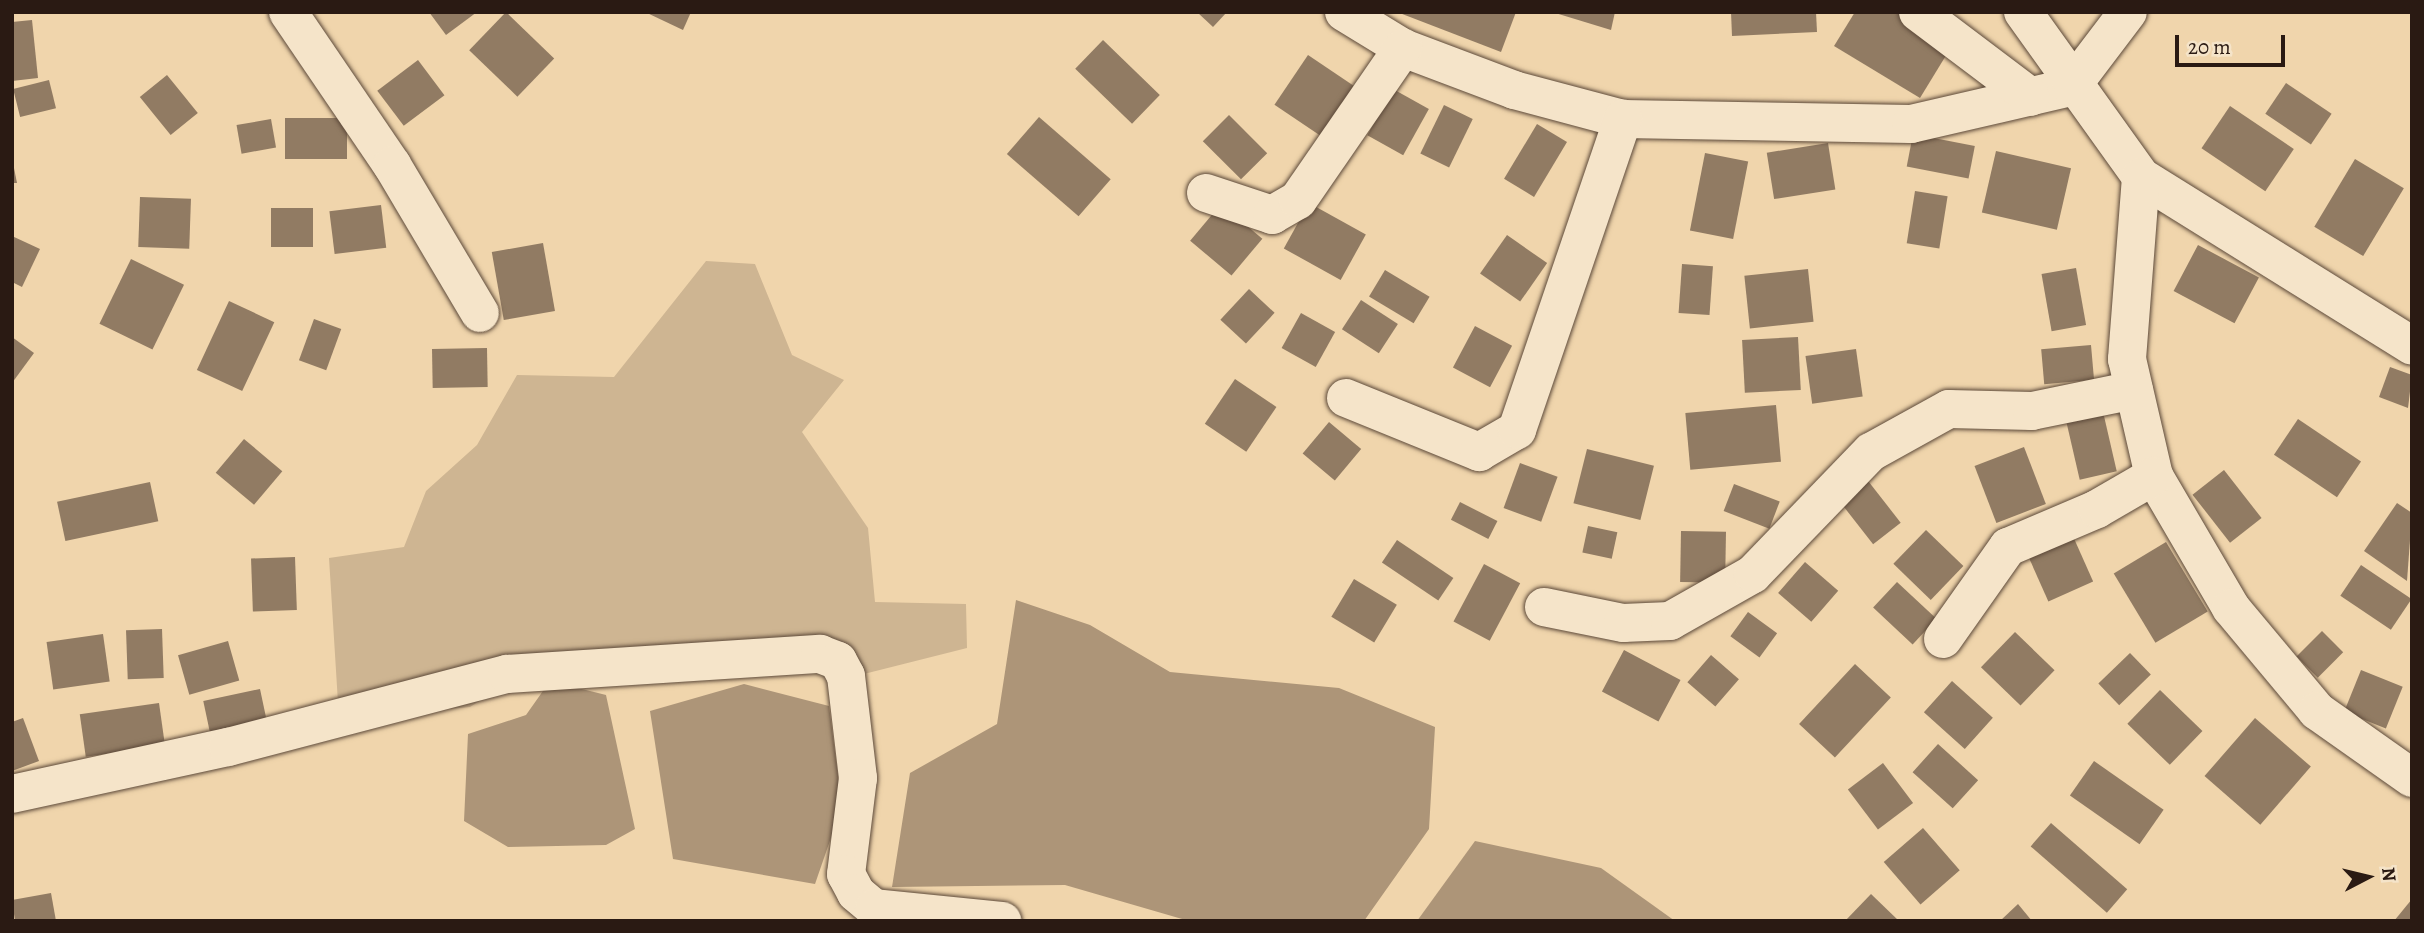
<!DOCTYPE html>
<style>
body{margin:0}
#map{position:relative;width:2424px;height:933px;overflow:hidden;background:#f0d5ac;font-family:Alegreya,serif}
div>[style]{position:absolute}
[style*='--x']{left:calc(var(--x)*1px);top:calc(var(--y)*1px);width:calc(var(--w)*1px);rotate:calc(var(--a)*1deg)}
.green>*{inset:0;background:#ceb592}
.water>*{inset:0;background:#ad9578}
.building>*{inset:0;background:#917b63;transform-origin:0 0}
.roads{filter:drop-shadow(0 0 2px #5c4939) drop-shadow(0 0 2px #5c4939)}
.minor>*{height:38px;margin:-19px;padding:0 19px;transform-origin:19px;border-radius:19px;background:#f5e4c9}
span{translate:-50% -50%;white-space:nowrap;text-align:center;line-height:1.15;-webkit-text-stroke:7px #f5e4c9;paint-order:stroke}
.frame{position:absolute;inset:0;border:14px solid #2a1a13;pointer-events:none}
.north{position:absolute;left:2333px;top:842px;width:70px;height:70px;-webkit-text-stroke:5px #f5e4c9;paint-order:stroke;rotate:83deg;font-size:19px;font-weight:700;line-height:28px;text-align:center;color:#2a1a13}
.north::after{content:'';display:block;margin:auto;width:24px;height:32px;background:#2a1a13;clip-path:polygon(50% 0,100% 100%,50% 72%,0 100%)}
.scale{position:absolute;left:2175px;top:35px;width:110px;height:32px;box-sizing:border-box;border:4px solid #2a1a13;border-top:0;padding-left:9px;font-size:21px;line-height:24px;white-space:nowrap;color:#2a1a13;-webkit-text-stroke:5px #f5e4c9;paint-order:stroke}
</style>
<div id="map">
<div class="green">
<div style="clip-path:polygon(706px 261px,755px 264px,792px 355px,844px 380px,802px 432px,868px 528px,875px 602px,966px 604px,967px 648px,844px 679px,726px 651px,546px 659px,470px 707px,339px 719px,329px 558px,404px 547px,426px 491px,477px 445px,517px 375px,614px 377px)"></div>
</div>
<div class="water">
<div style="clip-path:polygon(1016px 600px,1090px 625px,1170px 672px,1339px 688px,1435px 727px,1429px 829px,1364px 921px,1189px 921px,1065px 885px,892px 887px,910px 773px,997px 724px)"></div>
<div style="clip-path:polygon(550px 681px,606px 695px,635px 829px,606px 845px,508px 847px,464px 821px,468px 734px,526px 715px)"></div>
<div style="clip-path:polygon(744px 684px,829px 706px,842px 806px,815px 884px,673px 859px,650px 711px)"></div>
<div style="clip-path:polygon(1475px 841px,1601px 868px,1675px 921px,1417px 921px)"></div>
</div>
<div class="building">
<div style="clip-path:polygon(429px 12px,477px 12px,446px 35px)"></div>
<div style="left:506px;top:12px;width:67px;height:53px;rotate:44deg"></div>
<div style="clip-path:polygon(645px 12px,691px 12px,683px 30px)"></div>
<div style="clip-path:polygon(1197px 12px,1227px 12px,1213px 27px)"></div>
<div style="clip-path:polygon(1397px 12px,1516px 12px,1501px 52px)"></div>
<div style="clip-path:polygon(1552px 12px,1615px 12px,1611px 30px)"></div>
<div style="clip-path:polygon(1731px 12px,1816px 12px,1817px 32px,1732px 36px)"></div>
<div style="clip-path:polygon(1855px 12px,1902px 12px,1953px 44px,1920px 98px,1834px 46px)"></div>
<div style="clip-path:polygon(32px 20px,38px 78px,12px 81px,12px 22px)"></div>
<div style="left:1103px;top:40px;width:79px;height:40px;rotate:44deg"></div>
<div style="left:1308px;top:55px;width:60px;height:60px;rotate:34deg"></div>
<div style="left:418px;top:60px;width:44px;height:51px;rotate:53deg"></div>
<div style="left:167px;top:75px;width:49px;height:35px;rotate:51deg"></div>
<div style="left:49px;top:80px;width:29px;height:37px;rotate:76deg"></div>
<div style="left:2286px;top:83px;width:55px;height:37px;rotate:34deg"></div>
<div style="left:1393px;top:89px;width:41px;height:53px;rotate:29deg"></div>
<div style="left:1444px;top:105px;width:32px;height:54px;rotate:26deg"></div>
<div style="left:2230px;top:106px;width:77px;height:51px;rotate:34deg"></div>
<div style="left:1229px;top:115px;width:54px;height:37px;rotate:45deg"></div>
<div style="left:1039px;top:117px;width:95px;height:49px;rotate:41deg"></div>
<div style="left:347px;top:118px;width:41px;height:62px;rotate:90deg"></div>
<div style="left:271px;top:119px;width:29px;height:35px;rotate:80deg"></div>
<div style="left:1537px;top:124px;width:35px;height:64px;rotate:31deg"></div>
<div style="left:1913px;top:134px;width:63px;height:33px;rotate:11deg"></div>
<div style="left:1828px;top:143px;width:47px;height:62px;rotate:81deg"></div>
<div style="left:1996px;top:151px;width:77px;height:63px;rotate:13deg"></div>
<div style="left:1705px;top:153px;width:44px;height:79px;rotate:11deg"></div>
<div style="clip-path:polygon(12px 158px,17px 183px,12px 183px)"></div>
<div style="left:2355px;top:159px;width:57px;height:79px;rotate:31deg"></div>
<div style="left:1915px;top:191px;width:33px;height:53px;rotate:9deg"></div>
<div style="left:140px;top:197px;width:51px;height:50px;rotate:2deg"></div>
<div style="left:1309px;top:203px;width:65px;height:52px;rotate:29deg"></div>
<div style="left:1221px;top:204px;width:54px;height:48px;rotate:40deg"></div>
<div style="left:381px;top:205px;width:43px;height:52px;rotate:83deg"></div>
<div style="left:271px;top:208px;width:42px;height:39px"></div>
<div style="left:1507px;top:235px;width:49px;height:47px;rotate:35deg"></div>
<div style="clip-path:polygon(12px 236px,40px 249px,22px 287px,12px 282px)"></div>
<div style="left:543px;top:243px;width:69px;height:52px;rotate:80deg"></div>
<div style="left:2198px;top:245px;width:69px;height:52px;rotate:28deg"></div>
<div style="left:131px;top:259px;width:59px;height:72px;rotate:26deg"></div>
<div style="left:1682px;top:264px;width:31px;height:49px;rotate:4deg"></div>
<div style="left:2076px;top:268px;width:58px;height:35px;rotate:80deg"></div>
<div style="left:1808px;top:269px;width:53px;height:64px;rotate:84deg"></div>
<div style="left:1385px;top:270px;width:52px;height:31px;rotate:31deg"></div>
<div style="left:1249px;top:289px;width:35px;height:42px;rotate:43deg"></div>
<div style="left:1361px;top:300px;width:44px;height:35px;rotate:33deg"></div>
<div style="left:229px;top:301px;width:50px;height:76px;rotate:25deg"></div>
<div style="left:1301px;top:313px;width:39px;height:40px;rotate:29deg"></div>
<div style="left:314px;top:319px;width:29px;height:44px;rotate:20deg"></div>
<div style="left:1475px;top:326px;width:42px;height:47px;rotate:28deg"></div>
<div style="clip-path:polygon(12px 337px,34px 353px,12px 383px)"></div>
<div style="left:1798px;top:337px;width:53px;height:56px;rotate:87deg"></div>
<div style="left:2091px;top:345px;width:35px;height:50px;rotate:85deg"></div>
<div style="left:487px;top:348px;width:39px;height:55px;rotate:89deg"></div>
<div style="left:1856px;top:349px;width:48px;height:51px;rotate:82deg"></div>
<div style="clip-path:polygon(2390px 367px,2412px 375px,2408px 408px,2379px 397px)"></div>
<div style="left:1235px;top:379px;width:50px;height:54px;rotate:34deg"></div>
<div style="left:2101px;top:403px;width:70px;height:38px;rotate:77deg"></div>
<div style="left:1776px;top:405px;width:57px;height:91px;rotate:85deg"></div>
<div style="left:2298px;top:419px;width:76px;height:43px;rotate:34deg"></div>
<div style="left:1329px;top:422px;width:42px;height:41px;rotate:40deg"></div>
<div style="left:244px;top:439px;width:50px;height:44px;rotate:40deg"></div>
<div style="left:2024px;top:447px;width:61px;height:53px;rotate:69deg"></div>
<div style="left:1587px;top:449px;width:69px;height:56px;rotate:14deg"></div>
<div style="left:1520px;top:463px;width:40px;height:48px;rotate:20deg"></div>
<div style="left:2224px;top:470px;width:61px;height:40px;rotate:52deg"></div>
<div style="left:1865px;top:477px;width:58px;height:35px;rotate:52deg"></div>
<div style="left:150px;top:482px;width:40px;height:95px;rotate:78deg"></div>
<div style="left:1734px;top:484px;width:49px;height:29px;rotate:21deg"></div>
<div style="left:1460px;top:502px;width:42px;height:20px;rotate:27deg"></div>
<div style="clip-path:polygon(2397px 503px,2412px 513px,2407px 581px,2364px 551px)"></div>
<div style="left:1588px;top:526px;width:30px;height:27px;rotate:12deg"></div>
<div style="left:1926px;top:530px;width:52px;height:47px;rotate:44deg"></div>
<div style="left:1681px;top:531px;width:45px;height:51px;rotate:1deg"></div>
<div style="left:2072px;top:534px;width:52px;height:49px;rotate:66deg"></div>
<div style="left:1397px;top:540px;width:68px;height:27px;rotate:34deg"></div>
<div style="left:2166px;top:542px;width:81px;height:61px;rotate:59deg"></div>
<div style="left:295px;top:557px;width:53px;height:44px;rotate:88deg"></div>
<div style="left:1805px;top:562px;width:44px;height:41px;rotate:41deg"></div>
<div style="left:1484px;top:564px;width:41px;height:65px;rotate:28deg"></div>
<div style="left:2361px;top:565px;width:61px;height:37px;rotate:34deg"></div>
<div style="left:1354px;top:579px;width:50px;height:44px;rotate:31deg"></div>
<div style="left:1897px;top:582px;width:54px;height:35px;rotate:43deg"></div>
<div style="left:1748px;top:612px;width:36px;height:30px;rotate:36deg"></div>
<div style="left:162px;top:629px;width:49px;height:36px;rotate:88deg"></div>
<div style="left:2322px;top:631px;width:30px;height:36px;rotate:45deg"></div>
<div style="left:2015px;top:632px;width:55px;height:49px;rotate:44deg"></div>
<div style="left:103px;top:634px;width:48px;height:57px;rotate:82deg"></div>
<div style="left:228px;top:641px;width:41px;height:52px;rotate:74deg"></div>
<div style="left:1624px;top:650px;width:64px;height:47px;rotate:28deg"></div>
<div style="left:2130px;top:653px;width:30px;height:44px;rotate:46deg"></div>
<div style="left:1711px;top:655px;width:37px;height:36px;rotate:41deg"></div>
<div style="left:1855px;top:664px;width:49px;height:82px;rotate:43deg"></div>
<div style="left:2361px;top:670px;width:45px;height:45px;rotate:22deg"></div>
<div style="left:1952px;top:681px;width:55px;height:42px;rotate:42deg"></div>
<div style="left:260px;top:689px;width:35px;height:58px;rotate:78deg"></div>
<div style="left:2160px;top:690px;width:59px;height:47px;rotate:44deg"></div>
<div style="left:159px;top:703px;width:43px;height:80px;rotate:82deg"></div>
<div style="clip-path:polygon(23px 718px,39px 761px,12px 771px,12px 722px)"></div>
<div style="left:2255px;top:718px;width:74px;height:77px;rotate:41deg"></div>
<div style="left:1938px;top:744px;width:54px;height:38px;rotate:42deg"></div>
<div style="left:2094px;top:761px;width:85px;height:42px;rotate:35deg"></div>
<div style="left:1883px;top:763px;width:50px;height:44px;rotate:53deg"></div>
<div style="left:2051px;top:823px;width:101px;height:31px;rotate:41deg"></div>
<div style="left:1923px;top:828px;width:56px;height:52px;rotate:49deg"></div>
<div style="clip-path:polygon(51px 893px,56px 921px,15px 921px,12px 900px)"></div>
<div style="clip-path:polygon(1871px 894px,1899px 921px,1845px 921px)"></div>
<div style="clip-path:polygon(2412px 899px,2412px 921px,2394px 921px)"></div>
<div style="clip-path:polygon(2018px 904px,2032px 921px,2000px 921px)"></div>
</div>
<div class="roads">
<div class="minor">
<div style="--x:288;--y:12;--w:185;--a:55.8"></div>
<div style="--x:392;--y:165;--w:172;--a:59.3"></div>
<div style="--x:1344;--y:12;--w:69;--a:31.4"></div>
<div style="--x:1403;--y:48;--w:119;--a:20.7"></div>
<div style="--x:1514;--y:90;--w:113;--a:14.9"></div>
<div style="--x:1623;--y:119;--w:288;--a:1"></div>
<div style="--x:1911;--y:124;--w:164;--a:-13"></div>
<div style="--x:2071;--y:87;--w:94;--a:-52.8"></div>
<div style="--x:1918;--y:12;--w:141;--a:37"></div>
<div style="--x:2023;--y:12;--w:203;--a:54.4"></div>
<div style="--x:2141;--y:177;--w:319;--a:31.9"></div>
<div style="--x:2141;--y:177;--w:183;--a:94.4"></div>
<div style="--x:2127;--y:359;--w:120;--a:77"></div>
<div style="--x:2154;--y:476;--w:153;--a:59.7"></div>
<div style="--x:2231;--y:608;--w:134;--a:50.1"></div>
<div style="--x:2317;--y:711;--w:116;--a:35.2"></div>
<div style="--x:1206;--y:193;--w:70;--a:18.4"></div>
<div style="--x:1272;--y:215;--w:30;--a:-30"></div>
<div style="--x:1298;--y:200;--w:185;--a:-55.4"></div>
<div style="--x:1346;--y:398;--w:144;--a:22.1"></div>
<div style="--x:1479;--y:452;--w:44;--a:-30.1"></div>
<div style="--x:1517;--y:430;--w:329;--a:-71.2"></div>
<div style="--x:1544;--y:607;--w:81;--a:11.4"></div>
<div style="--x:1623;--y:623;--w:47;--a:-2.4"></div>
<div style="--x:1670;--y:621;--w:95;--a:-29.5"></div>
<div style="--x:1753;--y:574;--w:170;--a:-46"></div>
<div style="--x:1871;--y:452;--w:89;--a:-28.9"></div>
<div style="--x:1949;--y:409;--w:83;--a:1.4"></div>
<div style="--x:2032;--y:411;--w:104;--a:-11.6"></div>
<div style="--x:1943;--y:639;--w:113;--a:-54.8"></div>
<div style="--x:2008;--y:547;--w:97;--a:-23.1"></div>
<div style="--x:2097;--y:509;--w:66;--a:-30.1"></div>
<div style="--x:12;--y:794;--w:221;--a:-12.3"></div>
<div style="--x:228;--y:747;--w:288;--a:-14.7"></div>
<div style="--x:507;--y:674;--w:314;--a:-3.7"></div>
<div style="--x:820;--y:654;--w:19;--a:21"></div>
<div style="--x:838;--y:661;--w:17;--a:62"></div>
<div style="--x:846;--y:676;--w:103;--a:83.3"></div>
<div style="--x:858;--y:778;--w:97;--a:97.1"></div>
<div style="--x:846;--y:874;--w:21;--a:62"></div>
<div style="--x:856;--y:893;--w:23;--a:40"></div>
<div style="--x:874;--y:908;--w:129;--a:5.8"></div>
</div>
</div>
<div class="frame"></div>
<div class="north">N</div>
<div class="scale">20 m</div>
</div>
